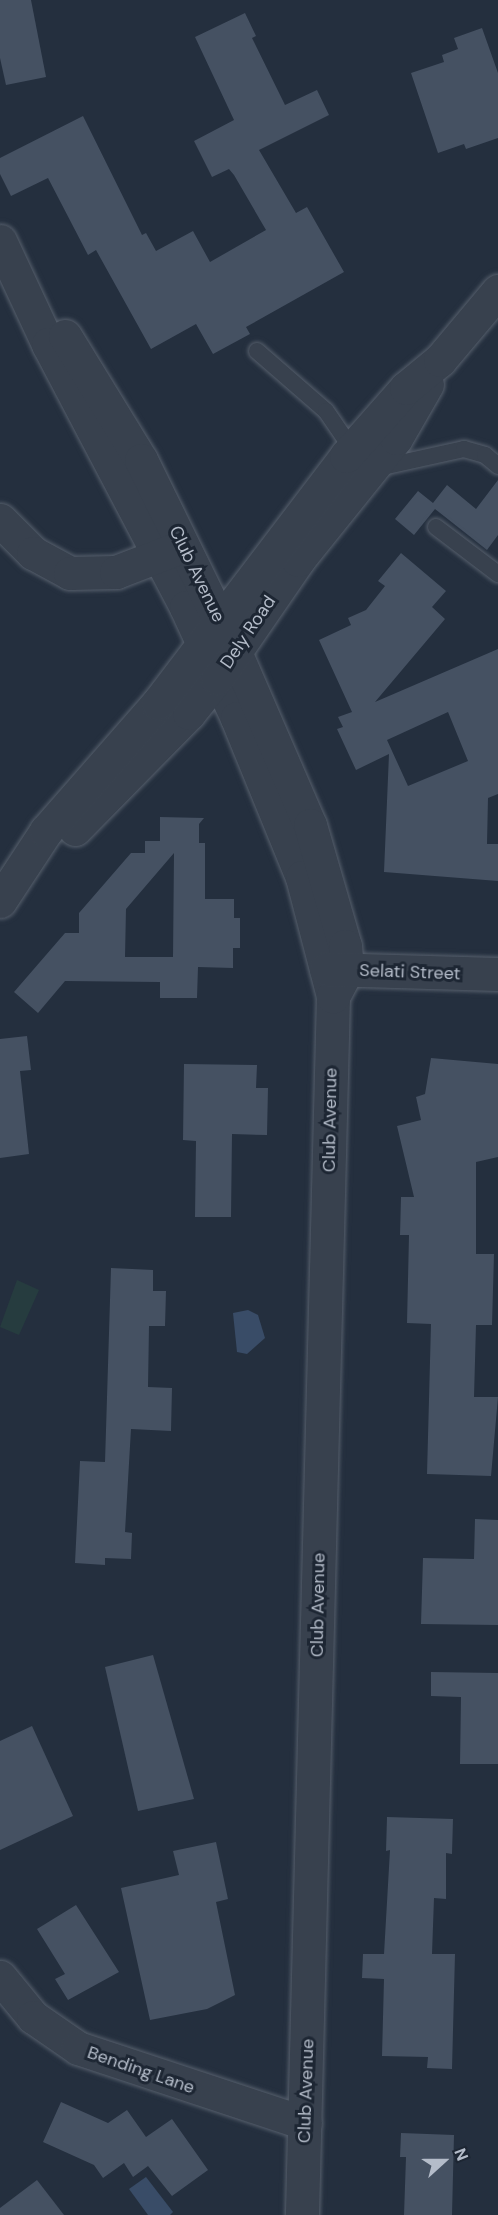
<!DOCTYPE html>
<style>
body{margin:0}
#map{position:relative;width:498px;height:2215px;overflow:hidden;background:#242f3e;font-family:"DM Sans",sans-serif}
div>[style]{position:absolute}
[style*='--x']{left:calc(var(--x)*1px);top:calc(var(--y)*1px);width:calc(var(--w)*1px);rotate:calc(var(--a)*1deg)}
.green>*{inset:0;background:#263c3f}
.water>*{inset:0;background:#394c67}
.building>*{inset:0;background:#455162}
.roads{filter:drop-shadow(0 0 2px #565f6c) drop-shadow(0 0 2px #565f6c)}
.service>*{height:16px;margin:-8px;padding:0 8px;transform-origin:8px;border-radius:8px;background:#38414e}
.minor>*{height:33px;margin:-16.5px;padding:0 16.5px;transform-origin:16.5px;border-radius:16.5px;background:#38414e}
.tertiary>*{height:33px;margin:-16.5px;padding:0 16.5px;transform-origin:16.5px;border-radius:16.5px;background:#38414e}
span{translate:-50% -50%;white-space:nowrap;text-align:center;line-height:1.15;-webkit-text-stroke:6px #1d2633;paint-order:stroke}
.street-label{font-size:18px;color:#b4bcc9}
.north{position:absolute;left:414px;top:2131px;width:60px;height:60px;-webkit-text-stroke:4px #1d2633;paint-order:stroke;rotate:69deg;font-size:16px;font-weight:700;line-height:24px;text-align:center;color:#b4bcc9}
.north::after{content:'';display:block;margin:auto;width:21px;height:27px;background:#b4bcc9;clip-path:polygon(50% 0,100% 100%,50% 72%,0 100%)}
</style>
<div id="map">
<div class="green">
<div style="clip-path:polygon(17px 1280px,39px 1290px,19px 1335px,0 1327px)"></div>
</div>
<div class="water">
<div style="clip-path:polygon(248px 1310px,258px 1315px,265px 1338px,247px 1354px,237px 1352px,233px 1313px)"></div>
<div style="clip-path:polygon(146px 2177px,173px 2212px,170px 2215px,148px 2215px,129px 2189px)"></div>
</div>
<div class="building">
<div style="clip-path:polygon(0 0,31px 0,46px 77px,6px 85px,0 58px)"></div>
<div style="clip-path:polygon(245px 13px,256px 36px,252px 38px,285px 105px,317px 90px,329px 115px,259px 150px,296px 213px,307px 207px,344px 272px,246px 327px,250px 334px,213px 354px,196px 324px,151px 349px,96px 250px,88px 255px,48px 178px,11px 196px,0 174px,0 158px,83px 116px,142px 235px,146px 233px,156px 251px,193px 231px,210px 262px,266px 230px,234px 175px,229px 169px,212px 177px,194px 141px,234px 120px,195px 37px)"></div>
<div style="clip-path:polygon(482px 28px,498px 73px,498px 138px,466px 149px,464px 144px,438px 153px,411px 73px,444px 62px,442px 55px,458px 49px,454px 38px)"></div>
<div style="clip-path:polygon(498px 480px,498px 535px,487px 550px,435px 509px,414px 535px,395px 519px,418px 491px,433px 503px,447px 485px,476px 509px)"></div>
<div style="clip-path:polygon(evenodd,401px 553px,446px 591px,432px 607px,445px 619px,375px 702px,498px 649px,498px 794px,488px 798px,487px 844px,498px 844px,498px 881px,384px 872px,389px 754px,356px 770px,337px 729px,343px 727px,338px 717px,352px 712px,319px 640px,351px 625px,348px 618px,366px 610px,385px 586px,378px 581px,401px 553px,448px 712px,468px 761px,408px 786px,387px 740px,448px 712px)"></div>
<div style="clip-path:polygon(evenodd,160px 817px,204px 818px,199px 824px,199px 843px,205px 843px,205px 899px,234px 899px,234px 918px,240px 918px,240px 948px,233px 948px,233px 968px,198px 967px,197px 998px,160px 998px,160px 982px,65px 981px,38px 1013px,14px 992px,65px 933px,79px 933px,79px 913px,131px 853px,145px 853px,145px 841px,160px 841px,160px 817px,174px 853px,173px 957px,125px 957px,126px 909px,174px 853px)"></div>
<div style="clip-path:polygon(27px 1036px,31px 1070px,20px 1071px,29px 1154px,0 1158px,0 1039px)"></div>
<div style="clip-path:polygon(431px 1058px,498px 1064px,498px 1157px,476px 1162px,476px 1254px,494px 1254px,492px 1325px,476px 1325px,474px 1397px,498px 1397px,491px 1476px,427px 1474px,431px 1324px,407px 1323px,409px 1235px,400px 1235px,401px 1197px,414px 1197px,397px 1126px,421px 1120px,416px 1097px,425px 1094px)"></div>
<div style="clip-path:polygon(184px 1064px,257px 1065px,256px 1088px,268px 1088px,267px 1135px,232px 1134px,231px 1217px,195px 1217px,196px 1141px,183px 1140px)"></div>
<div style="clip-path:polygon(111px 1268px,153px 1270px,153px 1291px,166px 1291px,165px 1326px,149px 1326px,148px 1387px,172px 1388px,171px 1431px,131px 1429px,125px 1532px,132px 1533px,131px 1559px,105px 1558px,105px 1565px,75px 1563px,80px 1461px,105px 1462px)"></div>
<div style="clip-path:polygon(475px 1519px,498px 1520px,498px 1625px,421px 1624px,423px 1558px,474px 1559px)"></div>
<div style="clip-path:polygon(153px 1655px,194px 1799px,138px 1811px,105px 1667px)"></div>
<div style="clip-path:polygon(431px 1672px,498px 1673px,498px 1764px,460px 1764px,461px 1697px,431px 1696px)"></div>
<div style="clip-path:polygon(32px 1726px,73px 1816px,0 1850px,0 1741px)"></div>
<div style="clip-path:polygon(387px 1817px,453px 1819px,452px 1854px,446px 1853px,446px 1899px,434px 1898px,432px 1954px,455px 1954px,452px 2069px,427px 2068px,428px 2057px,382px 2056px,384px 1979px,362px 1978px,363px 1954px,384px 1954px,390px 1850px,386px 1851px)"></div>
<div style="clip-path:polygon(216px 1842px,228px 1899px,216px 1902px,235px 1995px,207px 2009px,150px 2020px,121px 1888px,179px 1875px,173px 1851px)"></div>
<div style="clip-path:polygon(76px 1905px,119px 1972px,68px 2000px,55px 1979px,65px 1974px,37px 1929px)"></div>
<div style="clip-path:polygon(61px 2102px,108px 2123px,127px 2110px,146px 2137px,172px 2119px,208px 2170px,172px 2196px,148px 2166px,133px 2177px,124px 2163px,103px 2178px,94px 2165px,43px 2142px)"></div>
<div style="clip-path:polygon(401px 2133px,454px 2135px,452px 2215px,404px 2215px,406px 2157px,400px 2157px)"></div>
<div style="clip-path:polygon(37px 2180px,64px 2215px,0 2215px,0 2208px)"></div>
</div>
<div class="roads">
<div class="service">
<div style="--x:257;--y:351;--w:91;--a:41"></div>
<div style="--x:326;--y:411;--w:46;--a:55.6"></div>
<div style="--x:378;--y:468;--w:88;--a:-12.5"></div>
<div style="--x:464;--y:449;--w:22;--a:16"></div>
<div style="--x:485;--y:455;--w:17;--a:40"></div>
<div style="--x:436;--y:527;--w:78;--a:37.2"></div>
</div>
<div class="minor">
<div style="--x:0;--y:241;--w:114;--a:65"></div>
<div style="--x:48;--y:344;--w:297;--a:62.3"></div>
<div style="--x:186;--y:607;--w:122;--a:65.3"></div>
<div style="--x:237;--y:718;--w:172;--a:67.8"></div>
<div style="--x:302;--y:877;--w:123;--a:75.4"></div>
<div style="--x:333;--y:996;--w:1219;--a:91.46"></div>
<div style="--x:65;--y:336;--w:145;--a:58.5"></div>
<div style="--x:141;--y:460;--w:214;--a:63.9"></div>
<div style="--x:235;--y:652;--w:189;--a:66.6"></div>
<div style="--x:310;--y:825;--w:126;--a:73.9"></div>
<div style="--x:345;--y:946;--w:24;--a:85"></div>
<div style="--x:347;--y:970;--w:30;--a:118"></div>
<div style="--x:0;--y:520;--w:47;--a:45"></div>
<div style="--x:33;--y:553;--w:42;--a:28.4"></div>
<div style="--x:70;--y:573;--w:46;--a:-1.2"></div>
<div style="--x:116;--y:572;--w:70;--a:-21"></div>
<div style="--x:326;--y:969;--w:172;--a:1.7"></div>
<div style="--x:0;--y:1977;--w:52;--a:50.5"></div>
<div style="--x:33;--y:2017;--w:55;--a:34.6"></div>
<div style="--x:78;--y:2048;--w:239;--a:18.3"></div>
</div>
<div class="tertiary">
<div style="--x:75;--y:829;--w:163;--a:-45.5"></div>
<div style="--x:189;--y:713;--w:45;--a:-51.3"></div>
<div style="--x:217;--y:678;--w:143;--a:-55.5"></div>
<div style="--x:298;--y:560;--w:156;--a:-51.2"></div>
<div style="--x:396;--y:438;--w:62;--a:-60.1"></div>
<div style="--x:0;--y:901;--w:84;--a:-56.7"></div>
<div style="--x:46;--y:831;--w:170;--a:-48.8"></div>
<div style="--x:158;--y:703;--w:310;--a:-52.7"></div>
<div style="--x:346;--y:456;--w:91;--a:-48.6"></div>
<div style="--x:406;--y:388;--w:44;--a:-39.5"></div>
<div style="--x:440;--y:360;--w:90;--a:-50"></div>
</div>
</div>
<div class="street-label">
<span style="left:197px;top:574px;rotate:64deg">Club Avenue</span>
<span style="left:248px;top:632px;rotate:-56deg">Dely Road</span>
<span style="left:410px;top:972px;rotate:2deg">Selati Street</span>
<span style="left:330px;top:1120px;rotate:-89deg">Club Avenue</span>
<span style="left:318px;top:1605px;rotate:-89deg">Club Avenue</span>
<span style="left:141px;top:2070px;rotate:19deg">Bending Lane</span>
<span style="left:306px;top:2091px;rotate:-88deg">Club Avenue</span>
</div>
<div class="north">N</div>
</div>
